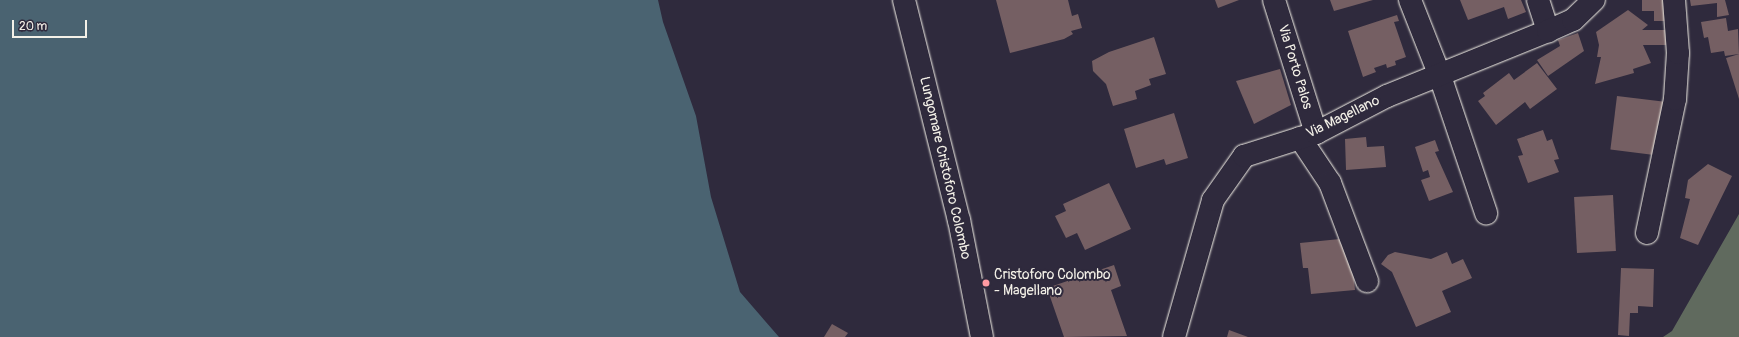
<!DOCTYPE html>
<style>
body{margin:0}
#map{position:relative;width:1739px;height:337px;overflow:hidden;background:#2f2a3d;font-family:Pangolin,sans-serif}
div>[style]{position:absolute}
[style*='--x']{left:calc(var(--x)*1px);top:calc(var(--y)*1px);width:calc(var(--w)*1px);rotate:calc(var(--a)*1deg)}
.green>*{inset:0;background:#606a5e}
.water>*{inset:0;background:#4a6371}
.building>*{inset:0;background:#755f63;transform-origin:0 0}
.roads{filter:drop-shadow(0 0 1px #f4f1e8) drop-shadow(0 0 1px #f4f1e8)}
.minor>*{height:22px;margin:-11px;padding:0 11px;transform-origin:11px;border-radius:11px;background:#2f2a3d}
.secondary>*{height:22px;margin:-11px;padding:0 11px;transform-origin:11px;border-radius:11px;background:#2f2a3d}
.dots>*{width:11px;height:11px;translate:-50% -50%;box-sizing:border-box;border:2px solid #2f2a3d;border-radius:50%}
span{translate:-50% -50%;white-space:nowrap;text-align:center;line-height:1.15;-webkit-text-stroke:4px #2f2a3d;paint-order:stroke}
.street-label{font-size:14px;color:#f4f1e8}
.poi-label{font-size:14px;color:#f4f1e8}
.left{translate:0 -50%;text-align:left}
.scale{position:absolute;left:12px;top:20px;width:75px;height:18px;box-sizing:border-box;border:2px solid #f4f1e8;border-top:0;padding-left:5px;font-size:12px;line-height:14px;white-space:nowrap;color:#f4f1e8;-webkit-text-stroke:3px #2f2a3d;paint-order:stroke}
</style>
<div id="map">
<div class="green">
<div style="clip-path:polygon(1739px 214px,1739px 337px,1663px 337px,1672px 331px)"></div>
</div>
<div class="water">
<div style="clip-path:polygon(0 0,658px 0,663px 22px,696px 116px,711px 197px,740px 292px,779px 337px,0 337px)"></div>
</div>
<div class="building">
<div style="clip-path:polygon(996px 0,1068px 0,1072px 16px,1078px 14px,1082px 28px,1071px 31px,1073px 34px,1064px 39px,1010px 53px)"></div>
<div style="clip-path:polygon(1215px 0,1239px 0,1218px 8px)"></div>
<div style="clip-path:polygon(1330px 0,1373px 0,1334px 11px)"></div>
<div style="clip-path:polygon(1460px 0,1521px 0,1526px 12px,1508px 19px,1504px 7px,1468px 20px)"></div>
<div style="clip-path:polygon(1642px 0,1667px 0,1668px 21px,1654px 21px,1654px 11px,1642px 11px)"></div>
<div style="clip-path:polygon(1690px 0,1725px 0,1729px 15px,1717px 17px,1717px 3px,1691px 6px)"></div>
<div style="clip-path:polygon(1628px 10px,1648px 25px,1642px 30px,1667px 30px,1667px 45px,1643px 45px,1651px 63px,1633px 69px,1634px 73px,1595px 84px,1601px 57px,1597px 57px,1599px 45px,1596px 32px)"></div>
<div style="clip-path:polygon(1397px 15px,1399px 21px,1394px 22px,1406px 57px,1395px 61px,1396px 65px,1387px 68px,1386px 64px,1374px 68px,1376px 72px,1363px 77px,1348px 31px)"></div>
<div style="clip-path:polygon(1726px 18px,1728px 31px,1738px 29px,1739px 54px,1725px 56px,1724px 51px,1711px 53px,1708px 37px,1704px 38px,1701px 22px)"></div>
<div style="clip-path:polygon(1578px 33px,1584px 51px,1548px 76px,1537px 60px,1560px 46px,1558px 40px)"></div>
<div style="clip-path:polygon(1154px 37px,1166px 74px,1149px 79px,1151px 85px,1135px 91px,1137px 99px,1113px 106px,1106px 84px,1093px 71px,1092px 61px,1109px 52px)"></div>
<div style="clip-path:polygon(1739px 54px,1739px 99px,1726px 58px)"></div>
<div style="clip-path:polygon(1537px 63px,1557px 89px,1530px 109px,1525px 102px,1496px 125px,1478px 101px,1485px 96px,1483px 93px,1509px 73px,1514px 80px)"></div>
<div style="clip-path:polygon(1280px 69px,1291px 105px,1254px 124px,1236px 81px)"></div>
<div style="left:1617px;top:96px;width:50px;height:54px;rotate:7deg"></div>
<div style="clip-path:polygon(1174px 113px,1188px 158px,1166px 165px,1164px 159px,1136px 168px,1124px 129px)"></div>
<div style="clip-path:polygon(1543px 130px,1547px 141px,1552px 139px,1559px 159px,1554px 160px,1559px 172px,1528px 183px,1518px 156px,1523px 155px,1517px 139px)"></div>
<div style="clip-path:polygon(1366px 137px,1367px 147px,1384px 146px,1386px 167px,1346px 170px,1345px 139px)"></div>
<div style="clip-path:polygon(1435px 140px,1439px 151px,1435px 152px,1453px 192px,1429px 201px,1421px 180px,1430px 177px,1428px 170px,1423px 172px,1415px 147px)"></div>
<div style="clip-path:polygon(1708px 164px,1732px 176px,1698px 245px,1680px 238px,1690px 199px,1685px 198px,1688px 180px)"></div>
<div style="clip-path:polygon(1109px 183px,1131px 229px,1085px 250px,1077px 233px,1066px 238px,1055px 216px,1066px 211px,1063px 204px)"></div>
<div style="left:1613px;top:195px;width:56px;height:39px;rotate:87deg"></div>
<div style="clip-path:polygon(1350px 238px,1355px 290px,1311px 294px,1308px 268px,1303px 268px,1300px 243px)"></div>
<div style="clip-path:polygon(1395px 252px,1431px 259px,1447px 252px,1452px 264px,1463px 259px,1472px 278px,1442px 291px,1451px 312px,1416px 327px,1392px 272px,1381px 264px,1388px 255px)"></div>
<div style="clip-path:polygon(1114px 265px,1121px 286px,1111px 290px,1127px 336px,1064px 337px,1047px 288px)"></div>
<div style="clip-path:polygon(1621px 268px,1654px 269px,1653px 307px,1638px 306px,1638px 313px,1630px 313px,1629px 336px,1618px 335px)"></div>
<div style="clip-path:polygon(832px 324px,848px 333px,845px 337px,824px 337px)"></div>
<div style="clip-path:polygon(1229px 330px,1248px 337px,1227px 337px)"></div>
</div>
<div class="roads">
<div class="minor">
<div style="--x:1274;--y:0;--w:139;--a:72.5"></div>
<div style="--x:1410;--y:0;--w:82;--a:68.5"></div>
<div style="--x:1440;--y:76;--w:145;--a:71.4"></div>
<div style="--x:1538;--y:0;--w:33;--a:72"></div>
<div style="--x:1300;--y:138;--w:54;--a:56.3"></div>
<div style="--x:1330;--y:183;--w:105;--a:69.3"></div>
<div style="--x:1647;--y:233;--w:137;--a:-78.2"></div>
<div style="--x:1675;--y:99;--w:46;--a:-86.3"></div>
<div style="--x:1678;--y:53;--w:53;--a:-94.3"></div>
<div style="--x:1174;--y:337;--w:142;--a:-74.1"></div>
<div style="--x:1213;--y:200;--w:54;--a:-54.8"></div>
<div style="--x:1244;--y:156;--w:76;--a:-17.7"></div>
<div style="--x:1316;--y:133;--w:80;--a:-27.5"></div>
<div style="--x:1387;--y:96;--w:174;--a:-22"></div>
<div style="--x:1548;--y:31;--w:27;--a:-24"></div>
<div style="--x:1573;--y:20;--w:29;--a:-44"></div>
</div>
<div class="secondary">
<div style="--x:904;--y:0;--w:227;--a:76"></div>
<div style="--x:959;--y:220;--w:119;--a:78.9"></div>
</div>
</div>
<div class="dots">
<div style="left:986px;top:283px;background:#ff9aa2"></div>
</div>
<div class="street-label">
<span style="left:1295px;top:67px;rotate:73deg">Via Porto Palos</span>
<span style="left:1343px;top:117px;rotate:-26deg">Via Magellano</span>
<span style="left:945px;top:168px;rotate:77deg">Lungomare Cristoforo Colombo</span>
</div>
<div class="poi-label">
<span class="left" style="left:994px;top:283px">Cristoforo Colombo<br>- Magellano</span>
</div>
<div class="scale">20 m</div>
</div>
